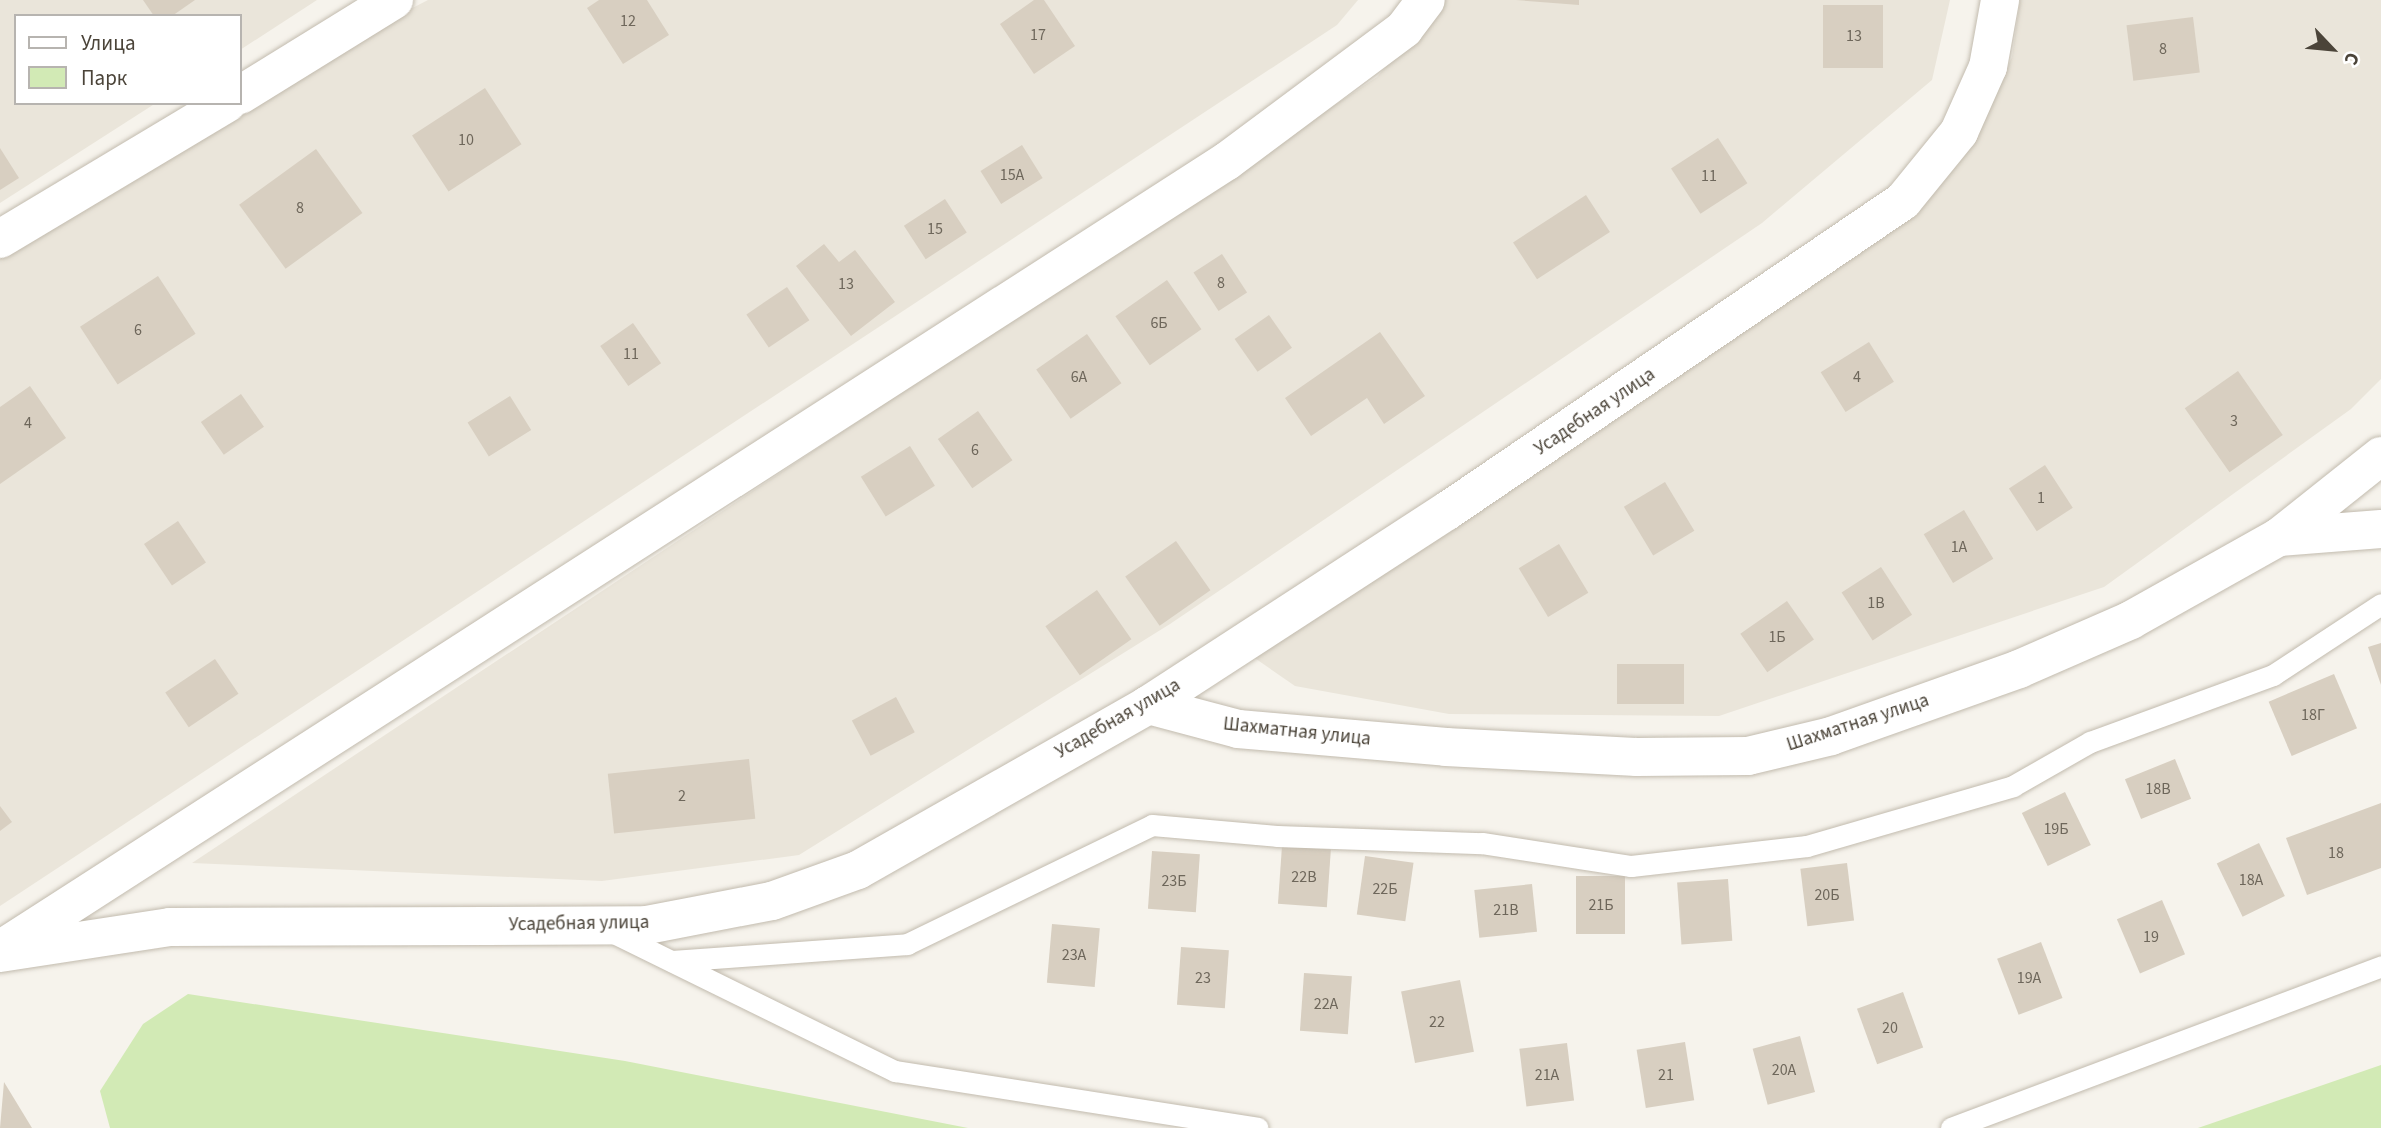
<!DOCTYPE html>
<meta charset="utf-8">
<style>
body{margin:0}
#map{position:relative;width:2381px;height:1128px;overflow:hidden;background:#f6f3ec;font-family:"Source Sans 3",sans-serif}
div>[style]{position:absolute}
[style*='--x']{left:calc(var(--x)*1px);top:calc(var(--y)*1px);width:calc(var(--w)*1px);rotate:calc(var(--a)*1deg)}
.residential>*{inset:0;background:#eae5da}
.green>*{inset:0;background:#d2eab5}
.building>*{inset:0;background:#d8cfc1;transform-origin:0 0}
.roads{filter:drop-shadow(0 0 2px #c2bbae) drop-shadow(0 0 2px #c2bbae)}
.service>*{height:21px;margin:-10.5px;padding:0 10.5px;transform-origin:10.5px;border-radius:10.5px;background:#fff}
.minor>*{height:38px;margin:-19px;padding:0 19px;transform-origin:19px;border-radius:19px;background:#fff}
span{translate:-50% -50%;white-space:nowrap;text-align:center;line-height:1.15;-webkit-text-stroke:5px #fff;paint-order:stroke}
.number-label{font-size:16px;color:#6e675b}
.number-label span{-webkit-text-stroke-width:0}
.street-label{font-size:19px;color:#4b4439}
.legend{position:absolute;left:14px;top:14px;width:228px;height:91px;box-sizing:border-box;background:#fff;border:2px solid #b7b4b0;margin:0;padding:9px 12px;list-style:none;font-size:21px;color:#4b4439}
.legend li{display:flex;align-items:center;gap:14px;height:35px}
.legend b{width:35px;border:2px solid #b7b4b0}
.north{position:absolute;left:2297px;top:14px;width:70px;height:70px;-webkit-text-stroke:5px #fff;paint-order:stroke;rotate:116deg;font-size:19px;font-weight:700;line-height:28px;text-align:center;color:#4b4439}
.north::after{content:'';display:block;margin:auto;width:24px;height:32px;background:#4b4439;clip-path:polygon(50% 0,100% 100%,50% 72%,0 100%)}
</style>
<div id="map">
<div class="residential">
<div style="clip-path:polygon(0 0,317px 0,240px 50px,240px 16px,16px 16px,16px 103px,156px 103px,0 203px)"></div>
<div style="clip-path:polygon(428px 0,1358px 0,1337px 25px,0 906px,0 238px,240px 97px)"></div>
<div style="clip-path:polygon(1443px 0,1950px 0,1932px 80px,1762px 223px,1170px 624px,799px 855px,602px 881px,192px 863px,1377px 77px)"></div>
<div style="clip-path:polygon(2020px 0,2381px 0,2381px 379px,2351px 409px,2104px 587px,1719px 716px,1449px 714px,1295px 686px,1246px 652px,1985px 120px,2012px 57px)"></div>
</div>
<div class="green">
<div style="clip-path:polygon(188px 994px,625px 1061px,968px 1128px,110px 1128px,100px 1091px,143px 1024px)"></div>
<div style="clip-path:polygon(2381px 1065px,2381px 1128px,2198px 1128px)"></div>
</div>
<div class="building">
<div style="clip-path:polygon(143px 0,195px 0,172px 16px,154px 16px)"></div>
<div style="clip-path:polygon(599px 0,647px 0,669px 35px,623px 64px,587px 8px)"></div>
<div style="clip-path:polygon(1034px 0,1044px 0,1075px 46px,1034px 74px,1000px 24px)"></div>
<div style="clip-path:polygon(1516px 0,1579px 0,1579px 5px)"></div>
<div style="left:1823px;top:5px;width:60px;height:63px"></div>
<div style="left:2193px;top:17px;width:56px;height:67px;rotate:83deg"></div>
<div style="left:485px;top:88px;width:67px;height:87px;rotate:57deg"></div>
<div style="left:1718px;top:138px;width:54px;height:56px;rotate:57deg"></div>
<div style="left:1022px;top:145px;width:39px;height:49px;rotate:58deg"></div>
<div style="clip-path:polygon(0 148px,19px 178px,0 190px)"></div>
<div style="left:316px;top:149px;width:79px;height:95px;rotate:54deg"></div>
<div style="left:1586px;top:195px;width:44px;height:87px;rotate:57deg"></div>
<div style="left:945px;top:199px;width:40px;height:49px;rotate:57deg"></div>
<div style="clip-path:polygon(824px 244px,839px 262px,855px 250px,895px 302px,851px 336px,796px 266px)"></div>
<div style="left:1222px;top:254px;width:46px;height:34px;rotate:57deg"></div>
<div style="left:158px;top:276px;width:69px;height:93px;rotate:57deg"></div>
<div style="left:1167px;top:280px;width:60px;height:63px;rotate:55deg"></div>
<div style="left:787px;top:287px;width:40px;height:49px;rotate:56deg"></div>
<div style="left:1269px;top:315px;width:40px;height:42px;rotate:55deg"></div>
<div style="left:633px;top:323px;width:49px;height:40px;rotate:55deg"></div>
<div style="clip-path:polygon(1380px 332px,1425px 396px,1384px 424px,1367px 398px,1311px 436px,1285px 398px)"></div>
<div style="left:1087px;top:334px;width:60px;height:62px;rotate:55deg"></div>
<div style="left:1869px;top:342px;width:47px;height:57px;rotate:58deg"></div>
<div style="left:2238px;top:371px;width:78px;height:65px;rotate:55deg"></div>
<div style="clip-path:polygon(30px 386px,66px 438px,0 484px,0 407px)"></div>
<div style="left:241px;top:394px;width:40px;height:49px;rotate:55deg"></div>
<div style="left:510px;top:396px;width:40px;height:50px;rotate:58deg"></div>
<div style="left:978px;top:411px;width:60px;height:49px;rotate:55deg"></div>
<div style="left:910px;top:446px;width:47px;height:58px;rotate:58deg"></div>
<div style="left:2045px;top:465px;width:51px;height:43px;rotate:57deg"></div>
<div style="left:1665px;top:482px;width:57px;height:48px;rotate:59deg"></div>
<div style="left:1964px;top:510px;width:57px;height:47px;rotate:59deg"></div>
<div style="left:178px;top:521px;width:50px;height:41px;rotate:56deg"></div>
<div style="left:1176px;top:541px;width:60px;height:62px;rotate:55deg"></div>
<div style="left:1559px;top:544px;width:57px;height:47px;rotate:59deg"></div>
<div style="left:1881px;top:567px;width:57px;height:47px;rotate:57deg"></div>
<div style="left:1097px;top:590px;width:60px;height:63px;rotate:55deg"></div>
<div style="left:1787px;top:601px;width:47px;height:57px;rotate:55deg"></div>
<div style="clip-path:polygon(2381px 643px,2381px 685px,2368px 647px)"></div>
<div style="left:215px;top:659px;width:42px;height:60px;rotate:56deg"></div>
<div style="left:1684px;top:664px;width:40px;height:67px;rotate:90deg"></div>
<div style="left:2334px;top:674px;width:59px;height:71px;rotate:67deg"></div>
<div style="left:896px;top:697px;width:40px;height:50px;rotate:62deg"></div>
<div style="left:749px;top:759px;width:60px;height:142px;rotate:84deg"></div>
<div style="left:2175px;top:759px;width:43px;height:54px;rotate:68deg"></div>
<div style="left:2065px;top:792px;width:59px;height:48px;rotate:64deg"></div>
<div style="clip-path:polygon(2381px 803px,2381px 868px,2307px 895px,2286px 838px)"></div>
<div style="clip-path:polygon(0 806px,12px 822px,0 831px)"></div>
<div style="left:2259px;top:843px;width:59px;height:47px;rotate:64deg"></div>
<div style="left:1282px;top:846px;width:49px;height:58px;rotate:4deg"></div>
<div style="left:1152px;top:851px;width:48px;height:58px;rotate:4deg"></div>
<div style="left:1365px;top:856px;width:49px;height:59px;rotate:8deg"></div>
<div style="left:1847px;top:863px;width:58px;height:47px;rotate:83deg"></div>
<div style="left:1625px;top:876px;width:58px;height:49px;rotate:90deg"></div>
<div style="left:1728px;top:879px;width:62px;height:51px;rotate:86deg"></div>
<div style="left:1532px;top:884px;width:48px;height:58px;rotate:84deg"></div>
<div style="left:2162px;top:900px;width:59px;height:49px;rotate:67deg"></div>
<div style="left:1052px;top:924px;width:48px;height:59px;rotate:5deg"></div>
<div style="left:2041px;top:942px;width:60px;height:47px;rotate:69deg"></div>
<div style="left:1181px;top:947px;width:48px;height:58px;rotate:4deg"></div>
<div style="left:1304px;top:973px;width:48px;height:58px;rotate:4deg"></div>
<div style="left:1460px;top:980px;width:73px;height:60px;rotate:79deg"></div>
<div style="left:1903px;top:992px;width:59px;height:49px;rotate:70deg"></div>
<div style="left:1800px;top:1036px;width:58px;height:49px;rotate:75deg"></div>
<div style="left:1685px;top:1042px;width:59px;height:49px;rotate:81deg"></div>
<div style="left:1567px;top:1043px;width:58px;height:48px;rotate:83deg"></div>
<div style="clip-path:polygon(4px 1082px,32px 1128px,0 1128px)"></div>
</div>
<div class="roads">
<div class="service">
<div style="--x:614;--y:933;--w:313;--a:26.2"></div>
<div style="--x:895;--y:1071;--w:367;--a:8.9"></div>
<div style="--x:672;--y:961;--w:236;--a:-4.1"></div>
<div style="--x:907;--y:944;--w:272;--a:-25.9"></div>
<div style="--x:1152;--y:825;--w:125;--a:5"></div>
<div style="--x:1277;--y:836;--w:205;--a:2"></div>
<div style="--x:1482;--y:843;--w:151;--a:8.8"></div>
<div style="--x:1631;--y:866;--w:177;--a:-6.5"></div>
<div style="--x:1807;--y:846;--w:215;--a:-16.2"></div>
<div style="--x:2013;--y:786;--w:89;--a:-29.7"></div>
<div style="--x:2090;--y:742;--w:195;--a:-20.1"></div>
<div style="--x:2273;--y:675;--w:129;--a:-33.3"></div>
<div style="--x:1951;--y:1128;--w:460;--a:-20.6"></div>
</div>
<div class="minor">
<div style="--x:240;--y:95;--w:181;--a:-31.7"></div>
<div style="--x:0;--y:239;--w:265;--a:-30.9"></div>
<div style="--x:2279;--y:537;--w:102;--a:-4.5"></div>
<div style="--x:1148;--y:705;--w:93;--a:14.9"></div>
<div style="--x:1238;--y:729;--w:209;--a:4.9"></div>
<div style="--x:1446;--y:747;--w:191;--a:3"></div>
<div style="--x:1637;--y:757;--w:111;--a:-0.5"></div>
<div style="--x:1748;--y:756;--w:85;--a:-13.5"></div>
<div style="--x:1831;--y:736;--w:200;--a:-19.6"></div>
<div style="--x:2019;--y:669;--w:122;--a:-23.6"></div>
<div style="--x:2131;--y:620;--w:170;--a:-29.3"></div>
<div style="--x:2279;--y:537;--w:130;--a:-38.5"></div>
<div style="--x:6;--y:946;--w:1452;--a:-32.74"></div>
<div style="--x:1227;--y:161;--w:221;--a:-36.7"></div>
<div style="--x:1404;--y:29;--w:36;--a:-53"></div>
<div style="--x:0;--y:953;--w:172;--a:-8.7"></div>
<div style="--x:170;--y:927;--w:477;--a:-0.2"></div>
<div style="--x:647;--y:925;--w:127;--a:-10.9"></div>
<div style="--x:772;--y:901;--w:91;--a:-19.8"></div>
<div style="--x:858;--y:870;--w:334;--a:-29.6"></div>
<div style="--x:1148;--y:705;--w:356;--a:-33"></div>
<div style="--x:1447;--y:511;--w:551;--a:-34.21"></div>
<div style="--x:1903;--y:201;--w:89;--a:-50.9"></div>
<div style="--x:1959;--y:132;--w:71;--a:-66"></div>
<div style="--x:1988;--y:67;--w:68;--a:-79.8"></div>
</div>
</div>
<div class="number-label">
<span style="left:628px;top:21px">12</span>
<span style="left:1038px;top:35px">17</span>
<span style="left:1854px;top:36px">13</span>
<span style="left:2163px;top:49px">8</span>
<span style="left:466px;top:140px">10</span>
<span style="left:1012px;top:175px">15А</span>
<span style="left:1709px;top:176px">11</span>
<span style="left:300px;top:208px">8</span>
<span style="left:935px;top:229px">15</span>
<span style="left:1221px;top:283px">8</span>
<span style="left:846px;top:284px">13</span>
<span style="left:1159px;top:323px">6Б</span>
<span style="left:138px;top:330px">6</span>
<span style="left:631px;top:354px">11</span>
<span style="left:1079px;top:377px">6А</span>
<span style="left:1857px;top:377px">4</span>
<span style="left:2234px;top:421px">3</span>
<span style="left:28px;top:423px">4</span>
<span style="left:975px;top:450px">6</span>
<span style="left:2041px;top:498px">1</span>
<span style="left:1959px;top:547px">1А</span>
<span style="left:1876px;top:603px">1В</span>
<span style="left:1777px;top:637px">1Б</span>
<span style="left:2313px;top:715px">18Г</span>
<span style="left:2158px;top:789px">18В</span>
<span style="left:682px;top:796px">2</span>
<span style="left:2056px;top:829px">19Б</span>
<span style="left:2336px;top:853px">18</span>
<span style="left:1304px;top:877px">22В</span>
<span style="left:2251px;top:880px">18А</span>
<span style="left:1174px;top:881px">23Б</span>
<span style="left:1385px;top:889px">22Б</span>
<span style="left:1827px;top:895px">20Б</span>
<span style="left:1601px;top:905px">21Б</span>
<span style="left:1506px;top:910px">21В</span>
<span style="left:2151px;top:937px">19</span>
<span style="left:1074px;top:955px">23А</span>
<span style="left:1203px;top:978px">23</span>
<span style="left:2029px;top:978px">19А</span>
<span style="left:1326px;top:1004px">22А</span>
<span style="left:1437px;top:1022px">22</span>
<span style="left:1890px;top:1028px">20</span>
<span style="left:1784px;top:1070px">20А</span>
<span style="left:1547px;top:1075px">21А</span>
<span style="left:1666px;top:1075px">21</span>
</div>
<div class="street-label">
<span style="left:1595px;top:412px;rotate:-34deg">Усадебная улица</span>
<span style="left:1118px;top:719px;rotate:-30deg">Усадебная улица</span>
<span style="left:1858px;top:723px;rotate:-18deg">Шахматная улица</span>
<span style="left:1297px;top:732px;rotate:6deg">Шахматная улица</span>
<span style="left:579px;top:924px;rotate:-1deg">Усадебная улица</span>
</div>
<ul class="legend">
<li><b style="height:9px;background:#fff"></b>Улица</li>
<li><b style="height:19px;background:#d2eab5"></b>Парк</li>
</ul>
<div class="north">С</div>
</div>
